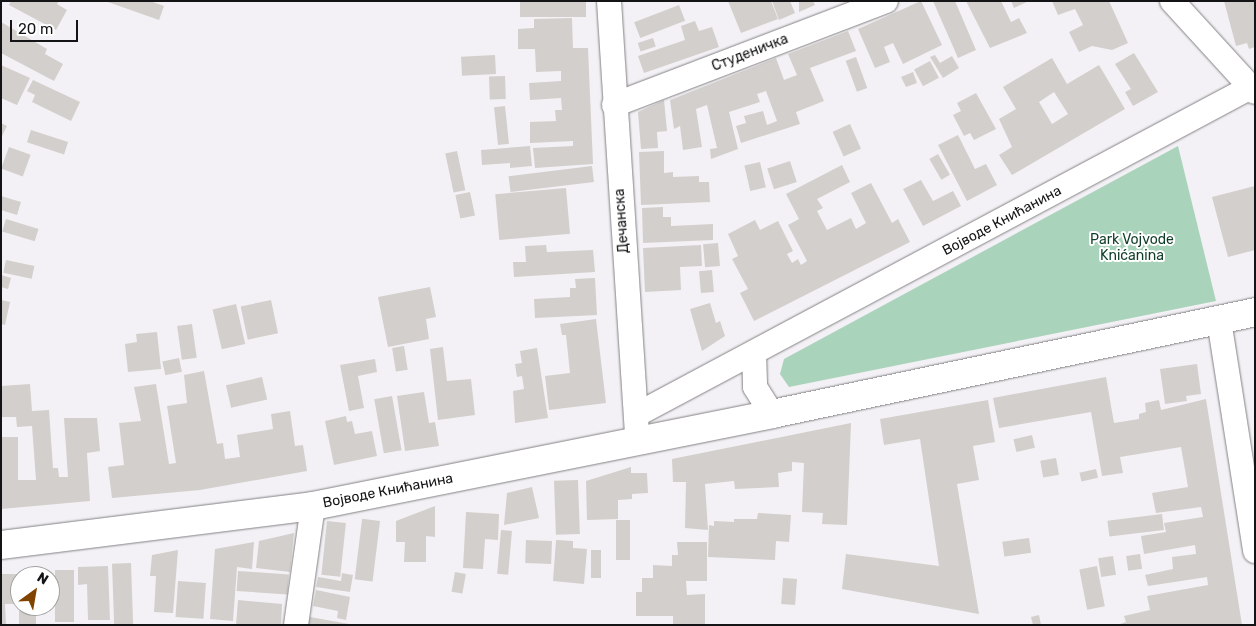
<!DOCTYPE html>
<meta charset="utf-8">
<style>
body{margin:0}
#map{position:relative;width:1256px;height:626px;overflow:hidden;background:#f3f1f5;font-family:Rubik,sans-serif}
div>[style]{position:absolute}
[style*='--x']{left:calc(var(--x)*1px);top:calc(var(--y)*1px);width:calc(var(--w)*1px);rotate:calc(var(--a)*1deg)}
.green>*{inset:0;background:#aad3bb}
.building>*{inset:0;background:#d3cfcc;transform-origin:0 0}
.roads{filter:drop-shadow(0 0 1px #838184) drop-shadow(0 0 1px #838184)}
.minor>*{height:24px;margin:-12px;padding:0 12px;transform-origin:12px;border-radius:12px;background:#fff}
.tertiary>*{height:28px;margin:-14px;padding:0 14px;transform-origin:14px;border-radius:14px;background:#fff}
span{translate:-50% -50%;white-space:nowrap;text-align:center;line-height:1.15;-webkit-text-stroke:4px #fff;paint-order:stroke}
.street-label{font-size:14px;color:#141315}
.park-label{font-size:14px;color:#103d28}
.frame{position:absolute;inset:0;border:2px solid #141315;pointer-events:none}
.north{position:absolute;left:10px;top:566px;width:50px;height:50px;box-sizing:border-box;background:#fff;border:1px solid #a1a1a1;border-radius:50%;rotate:32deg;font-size:14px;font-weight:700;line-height:20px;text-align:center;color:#141315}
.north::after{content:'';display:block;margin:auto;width:18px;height:22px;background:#814400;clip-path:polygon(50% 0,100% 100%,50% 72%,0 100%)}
.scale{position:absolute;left:10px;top:20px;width:68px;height:22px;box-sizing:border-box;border:2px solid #141315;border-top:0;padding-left:6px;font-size:15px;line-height:18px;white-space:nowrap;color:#141315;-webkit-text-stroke:4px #fff;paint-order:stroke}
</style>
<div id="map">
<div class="green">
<div style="clip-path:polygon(1178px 146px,1216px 301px,789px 387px,780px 374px,784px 359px)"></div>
</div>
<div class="building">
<div style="clip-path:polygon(11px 1px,59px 1px,57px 4px,67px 10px,56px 30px,9px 5px)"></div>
<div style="clip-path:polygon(105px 1px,150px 1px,164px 6px,159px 20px)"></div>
<div style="left:520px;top:1px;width:66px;height:16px"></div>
<div style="clip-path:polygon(728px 1px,771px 1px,778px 19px,741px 33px)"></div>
<div style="clip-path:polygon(772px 1px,790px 1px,795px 13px,779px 20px)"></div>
<div style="clip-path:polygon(799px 1px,813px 1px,815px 5px,799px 12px)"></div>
<div style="clip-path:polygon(921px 1px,942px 45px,903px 64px,893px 43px,884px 47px,890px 62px,875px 68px,858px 29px)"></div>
<div style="clip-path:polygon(933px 1px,955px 1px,976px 50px,958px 58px)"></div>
<div style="clip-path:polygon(966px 1px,1001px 1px,1011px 22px,1019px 18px,1027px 33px,990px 48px)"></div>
<div style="clip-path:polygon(1011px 1px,1029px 1px,1014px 8px)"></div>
<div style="clip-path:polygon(1052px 1px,1109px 1px,1128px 43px,1112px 50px,1092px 46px,1079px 52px,1069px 32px,1083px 25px,1075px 9px,1058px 15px)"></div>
<div style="clip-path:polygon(1224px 1px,1255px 1px,1255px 47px,1249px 49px,1247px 43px,1236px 46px)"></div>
<div style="left:679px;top:5px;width:17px;height:48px;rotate:69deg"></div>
<div style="clip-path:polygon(572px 18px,573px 48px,588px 48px,593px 164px,535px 168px,533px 148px,573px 146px,573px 141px,530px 143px,530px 122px,556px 121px,555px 110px,562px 110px,561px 98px,530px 100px,529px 83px,561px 81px,561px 71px,536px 72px,535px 49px,518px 49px,518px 29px,534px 28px,534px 19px)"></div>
<div style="clip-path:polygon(695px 21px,699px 31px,712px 27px,719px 47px,644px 73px,638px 56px,685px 40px,681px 26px)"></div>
<div style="clip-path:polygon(1px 22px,47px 49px,45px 54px,63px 64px,54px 81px,1px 53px)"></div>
<div style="clip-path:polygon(848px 31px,856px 51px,810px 68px,824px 101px,796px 112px,800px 124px,741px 143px,736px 126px,746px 123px,744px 116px,763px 111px,767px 125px,777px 121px,766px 91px,757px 94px,760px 102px,729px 112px,738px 149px,711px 159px,710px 149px,717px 148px,707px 105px,696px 109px,702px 147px,683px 150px,680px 126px,674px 129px,670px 100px,776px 58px,784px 80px,797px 75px,788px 54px)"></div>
<div style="left:653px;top:38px;width:9px;height:16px;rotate:72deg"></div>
<div style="clip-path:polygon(1134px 53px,1158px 92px,1133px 106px,1125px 92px,1131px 89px,1115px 64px)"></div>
<div style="left:495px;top:55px;width:19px;height:34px;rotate:87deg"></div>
<div style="clip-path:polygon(935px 55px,940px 63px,952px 56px,959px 68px,943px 78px,930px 57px)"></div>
<div style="left:856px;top:57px;width:33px;height:11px;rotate:70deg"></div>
<div style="clip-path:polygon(evenodd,1052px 58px,1067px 84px,1099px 65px,1125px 109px,1012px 175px,999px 155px,1012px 147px,999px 119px,1016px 109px,1003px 87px,1052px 58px,1054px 92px,1068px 114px,1052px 124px,1039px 102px,1054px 92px)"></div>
<div style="left:930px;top:61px;width:19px;height:18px;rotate:62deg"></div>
<div style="clip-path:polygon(1px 65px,30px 78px,17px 105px,1px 98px)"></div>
<div style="clip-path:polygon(913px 72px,917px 83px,906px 87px,901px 77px)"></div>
<div style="left:505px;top:76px;width:23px;height:16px;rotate:88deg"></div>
<div style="clip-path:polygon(33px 80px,80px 102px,71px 121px,32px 102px,35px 95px,27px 91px)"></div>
<div style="clip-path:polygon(976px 93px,996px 129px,974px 140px,970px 133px,964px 136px,953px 115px,961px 111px,957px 103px)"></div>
<div style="clip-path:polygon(664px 100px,667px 131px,657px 132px,658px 148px,641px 149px,638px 112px)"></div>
<div style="left:505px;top:106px;width:38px;height:11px;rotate:84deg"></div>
<div style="clip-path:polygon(1px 123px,7px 126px,1px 138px)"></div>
<div style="left:850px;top:124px;width:27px;height:19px;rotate:66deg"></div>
<div style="left:31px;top:130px;width:39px;height:13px;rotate:18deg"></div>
<div style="clip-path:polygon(958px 135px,975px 169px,986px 164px,997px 185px,967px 201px,938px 145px)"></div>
<div style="clip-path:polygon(530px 146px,532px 166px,510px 168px,510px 163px,482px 165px,481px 150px)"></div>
<div style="left:9px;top:147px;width:23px;height:23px;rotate:20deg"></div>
<div style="left:457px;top:151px;width:40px;height:12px;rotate:78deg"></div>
<div style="clip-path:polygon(664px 151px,664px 173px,673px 172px,673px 177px,699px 176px,699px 182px,709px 182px,710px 202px,641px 205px,639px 152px)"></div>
<div style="left:938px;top:154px;width:24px;height:10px;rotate:60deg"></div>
<div style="left:790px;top:161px;width:22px;height:24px;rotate:72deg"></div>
<div style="left:760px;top:162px;width:26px;height:16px;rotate:77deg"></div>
<div style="clip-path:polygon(842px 165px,850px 182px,817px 199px,823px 208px,817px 211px,827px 230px,851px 218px,856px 229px,866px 223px,851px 193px,871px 183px,892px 223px,898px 219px,910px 242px,754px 321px,740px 293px,748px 289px,732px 259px,738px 256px,728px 234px,755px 220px,760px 230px,778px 221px,793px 251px,787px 254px,792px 263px,798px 259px,801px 265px,807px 261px,788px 225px,799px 219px,786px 194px)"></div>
<div style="left:592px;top:166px;width:16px;height:84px;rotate:83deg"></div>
<div style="clip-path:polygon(921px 180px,933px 201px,953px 191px,961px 206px,923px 226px,903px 189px)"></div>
<div style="clip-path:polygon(1255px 186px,1255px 250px,1228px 257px,1212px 197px)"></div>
<div style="left:566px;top:188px;width:46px;height:71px;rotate:85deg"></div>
<div style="left:470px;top:192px;width:24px;height:15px;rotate:78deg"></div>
<div style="clip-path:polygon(1px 196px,21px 202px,17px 215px,1px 210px)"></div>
<div style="clip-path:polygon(663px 207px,663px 217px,671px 217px,671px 226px,713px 224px,713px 240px,643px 243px,642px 208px)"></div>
<div style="left:6px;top:219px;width:34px;height:13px;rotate:17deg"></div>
<div style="left:718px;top:243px;width:23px;height:15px;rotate:85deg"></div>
<div style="clip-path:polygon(546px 245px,547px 252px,593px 250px,595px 272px,514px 277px,513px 262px,526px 262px,525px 246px)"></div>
<div style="clip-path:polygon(701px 245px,702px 266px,680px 267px,681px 290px,645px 292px,643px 248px)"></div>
<div style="left:6px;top:260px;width:29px;height:13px;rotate:12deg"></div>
<div style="left:712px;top:270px;width:22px;height:13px;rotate:85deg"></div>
<div style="clip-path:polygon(1px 275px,11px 278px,8px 289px,1px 287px)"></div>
<div style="clip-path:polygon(595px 278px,597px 315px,535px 318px,534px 299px,570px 297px,570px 288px,576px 288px,575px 279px)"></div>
<div style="clip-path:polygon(430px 287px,436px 317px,426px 319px,429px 339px,388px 347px,378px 297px)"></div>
<div style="clip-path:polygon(1px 300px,10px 302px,5px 325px,1px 324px)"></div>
<div style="left:271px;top:300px;width:34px;height:31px;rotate:78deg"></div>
<div style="clip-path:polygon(710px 303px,716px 323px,720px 321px,725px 336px,702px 351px,690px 309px)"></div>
<div style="left:236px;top:304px;width:41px;height:24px;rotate:77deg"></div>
<div style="clip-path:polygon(596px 319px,606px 403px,549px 410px,545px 376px,570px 373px,566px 335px,562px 335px,560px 324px)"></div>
<div style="left:192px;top:324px;width:34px;height:15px;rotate:82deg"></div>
<div style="clip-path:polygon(157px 332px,161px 369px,128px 372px,125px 344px,137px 342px,136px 334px)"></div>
<div style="left:404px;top:346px;width:24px;height:12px;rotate:81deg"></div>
<div style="clip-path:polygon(443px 347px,447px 381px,471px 379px,475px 415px,438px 420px,430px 349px)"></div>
<div style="clip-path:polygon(537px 348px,548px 418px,515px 423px,513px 391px,524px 389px,522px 376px,517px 377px,515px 364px,522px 363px,520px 351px)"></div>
<div style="left:179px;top:358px;width:14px;height:17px;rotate:78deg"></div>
<div style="clip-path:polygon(375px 359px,377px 372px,358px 376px,364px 408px,349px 411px,340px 365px)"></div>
<div style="clip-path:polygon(1197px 364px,1201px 394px,1186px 396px,1187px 401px,1165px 404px,1160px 369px)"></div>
<div style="clip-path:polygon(204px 371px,217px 444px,223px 443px,225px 459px,240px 457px,237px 435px,273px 429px,271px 414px,290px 411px,295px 446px,303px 445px,307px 471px,200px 490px,112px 498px,108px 467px,124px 465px,119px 423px,141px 421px,134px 387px,156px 384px,169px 464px,176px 463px,167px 406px,187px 403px,184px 375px)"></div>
<div style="left:262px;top:377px;width:23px;height:37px;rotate:77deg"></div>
<div style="clip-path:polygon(1106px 377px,1114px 423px,1139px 419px,1139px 414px,1146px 412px,1145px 403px,1159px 400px,1161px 410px,1206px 399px,1242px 625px,1117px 625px,1126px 622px,1124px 616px,1150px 610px,1147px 596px,1208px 585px,1207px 577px,1148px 586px,1145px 575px,1173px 569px,1172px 557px,1196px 554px,1195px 545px,1144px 554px,1141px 536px,1166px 532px,1164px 523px,1203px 517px,1201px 507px,1156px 513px,1152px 493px,1188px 487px,1181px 447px,1120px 457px,1123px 473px,1102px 476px,1091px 412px,999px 428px,993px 398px)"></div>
<div style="clip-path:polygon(30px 384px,32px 411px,49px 410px,53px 468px,58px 468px,59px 477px,68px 477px,64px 418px,97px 418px,100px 451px,87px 453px,90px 501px,1px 509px,1px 437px,18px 437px,18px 480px,36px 480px,32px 426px,17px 427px,16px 417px,1px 417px,1px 386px)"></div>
<div style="clip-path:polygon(424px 392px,429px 423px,435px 422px,439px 446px,405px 451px,397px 396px)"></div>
<div style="left:392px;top:396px;width:55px;height:18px;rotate:80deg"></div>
<div style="clip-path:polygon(988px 400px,995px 442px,973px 446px,979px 480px,957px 484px,979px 614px,842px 589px,846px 554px,939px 566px,920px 439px,884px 445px,880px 419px)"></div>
<div style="clip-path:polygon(346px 416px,347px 422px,352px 421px,355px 434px,372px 431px,377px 456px,334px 465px,325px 421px)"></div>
<div style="clip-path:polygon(851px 423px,847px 525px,822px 524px,823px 513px,802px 512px,804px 463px,792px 462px,792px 471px,778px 473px,779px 487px,735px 489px,734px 481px,705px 484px,708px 530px,685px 528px,686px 482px,673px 482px,672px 459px)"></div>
<div style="left:1032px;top:435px;width:13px;height:19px;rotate:77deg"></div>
<div style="left:1056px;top:458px;width:17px;height:16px;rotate:80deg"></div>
<div style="clip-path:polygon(631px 467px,631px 473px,647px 473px,648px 493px,632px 494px,632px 499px,618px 500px,618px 519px,587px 520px,586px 481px)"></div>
<div style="left:1096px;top:469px;width:9px;height:17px;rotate:77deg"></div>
<div style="left:578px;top:480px;width:54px;height:24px;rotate:88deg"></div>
<div style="clip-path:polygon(532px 487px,539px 518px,504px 525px,507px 493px)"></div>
<div style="clip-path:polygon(435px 506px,435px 537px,426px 536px,426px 562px,404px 562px,405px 542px,396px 542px,396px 521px)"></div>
<div style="clip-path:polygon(466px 512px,499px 514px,498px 540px,485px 539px,483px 569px,463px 568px)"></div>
<div style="clip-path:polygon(758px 513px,791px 515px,789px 542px,776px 541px,775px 560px,708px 557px,709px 525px,714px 526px,714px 521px,734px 522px,734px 519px,757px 519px)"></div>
<div style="left:1162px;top:514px;width:16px;height:55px;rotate:83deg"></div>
<div style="left:616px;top:520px;width:14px;height:40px"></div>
<div style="left:327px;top:521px;width:19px;height:54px;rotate:6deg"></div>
<div style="left:380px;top:521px;width:61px;height:18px;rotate:97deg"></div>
<div style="left:501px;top:530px;width:11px;height:44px;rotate:5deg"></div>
<div style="clip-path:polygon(294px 533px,290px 572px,256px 568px,259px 541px)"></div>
<div style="left:1029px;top:538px;width:15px;height:27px;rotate:82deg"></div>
<div style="left:526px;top:540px;width:26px;height:23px;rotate:2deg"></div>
<div style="clip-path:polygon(556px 540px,573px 541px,573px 548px,587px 549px,584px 584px,553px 581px)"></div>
<div style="clip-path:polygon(254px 542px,252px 569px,237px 567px,233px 621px,210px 619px,215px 549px)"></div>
<div style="clip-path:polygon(677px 542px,707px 542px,707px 581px,686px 581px,687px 595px,705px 594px,705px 625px,673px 625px,673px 616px,636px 616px,636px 592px,642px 592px,642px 578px,653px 578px,653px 565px,672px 566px,672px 555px,678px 555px)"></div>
<div style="clip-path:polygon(178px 550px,173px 613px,154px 612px,156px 576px,150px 576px,152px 555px)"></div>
<div style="left:591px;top:550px;width:10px;height:28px"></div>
<div style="left:1140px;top:554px;width:15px;height:14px;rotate:82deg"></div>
<div style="left:1113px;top:556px;width:19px;height:15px;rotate:81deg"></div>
<div style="left:131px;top:563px;width:62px;height:19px;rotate:88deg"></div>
<div style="clip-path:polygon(108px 566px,110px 620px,88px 620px,87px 584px,78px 585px,78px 567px)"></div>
<div style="left:1097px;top:566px;width:41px;height:18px;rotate:79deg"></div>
<div style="left:55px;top:570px;width:19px;height:52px"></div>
<div style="left:238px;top:571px;width:51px;height:20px;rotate:4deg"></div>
<div style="left:455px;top:572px;width:11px;height:20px;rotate:10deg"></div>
<div style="clip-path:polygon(342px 573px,353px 575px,350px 592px,316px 587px,318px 577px,341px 581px)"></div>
<div style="clip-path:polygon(1px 574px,36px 574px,20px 576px,20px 604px,5px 604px,6px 625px,1px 625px)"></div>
<div style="left:783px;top:578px;width:14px;height:26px;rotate:4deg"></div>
<div style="left:178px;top:581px;width:28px;height:36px;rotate:4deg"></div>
<div style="clip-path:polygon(316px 590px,350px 597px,346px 620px,337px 618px,338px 611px,313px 606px)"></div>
<div style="clip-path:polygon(238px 600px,282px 604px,281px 625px,236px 625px)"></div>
<div style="left:19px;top:606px;width:17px;height:19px"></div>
<div style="clip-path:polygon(1039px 615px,1041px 625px,1033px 625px,1031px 617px)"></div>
<div style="clip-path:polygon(310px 617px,349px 624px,349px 625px,308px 625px)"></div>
</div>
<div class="roads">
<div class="minor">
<div style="--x:609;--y:1;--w:429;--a:86.3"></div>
<div style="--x:1172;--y:1;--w:123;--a:47.6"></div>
<div style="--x:614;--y:105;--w:291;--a:-20.9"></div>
<div style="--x:1219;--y:320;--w:234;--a:81.1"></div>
<div style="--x:754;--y:354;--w:33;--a:88"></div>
<div style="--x:755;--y:387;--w:32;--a:58"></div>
<div style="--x:636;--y:415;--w:697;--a:-28.07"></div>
<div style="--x:296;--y:625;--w:120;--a:-81.9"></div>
</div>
<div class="tertiary">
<div style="--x:1;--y:545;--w:314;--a:-7.1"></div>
<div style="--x:313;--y:506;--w:468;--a:-11.3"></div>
<div style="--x:772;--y:414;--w:494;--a:-11.9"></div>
</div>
</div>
<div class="street-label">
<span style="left:750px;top:53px;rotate:-21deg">Студеничка</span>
<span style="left:622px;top:221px;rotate:-94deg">Дечанска</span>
<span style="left:1002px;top:221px;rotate:-28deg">Војводе Книћанина</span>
<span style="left:388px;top:491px;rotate:-11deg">Војводе Книћанина</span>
</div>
<div class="park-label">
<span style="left:1132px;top:248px">Park Vojvode<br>Knićanina</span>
</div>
<div class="frame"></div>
<div class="north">N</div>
<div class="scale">20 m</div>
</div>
